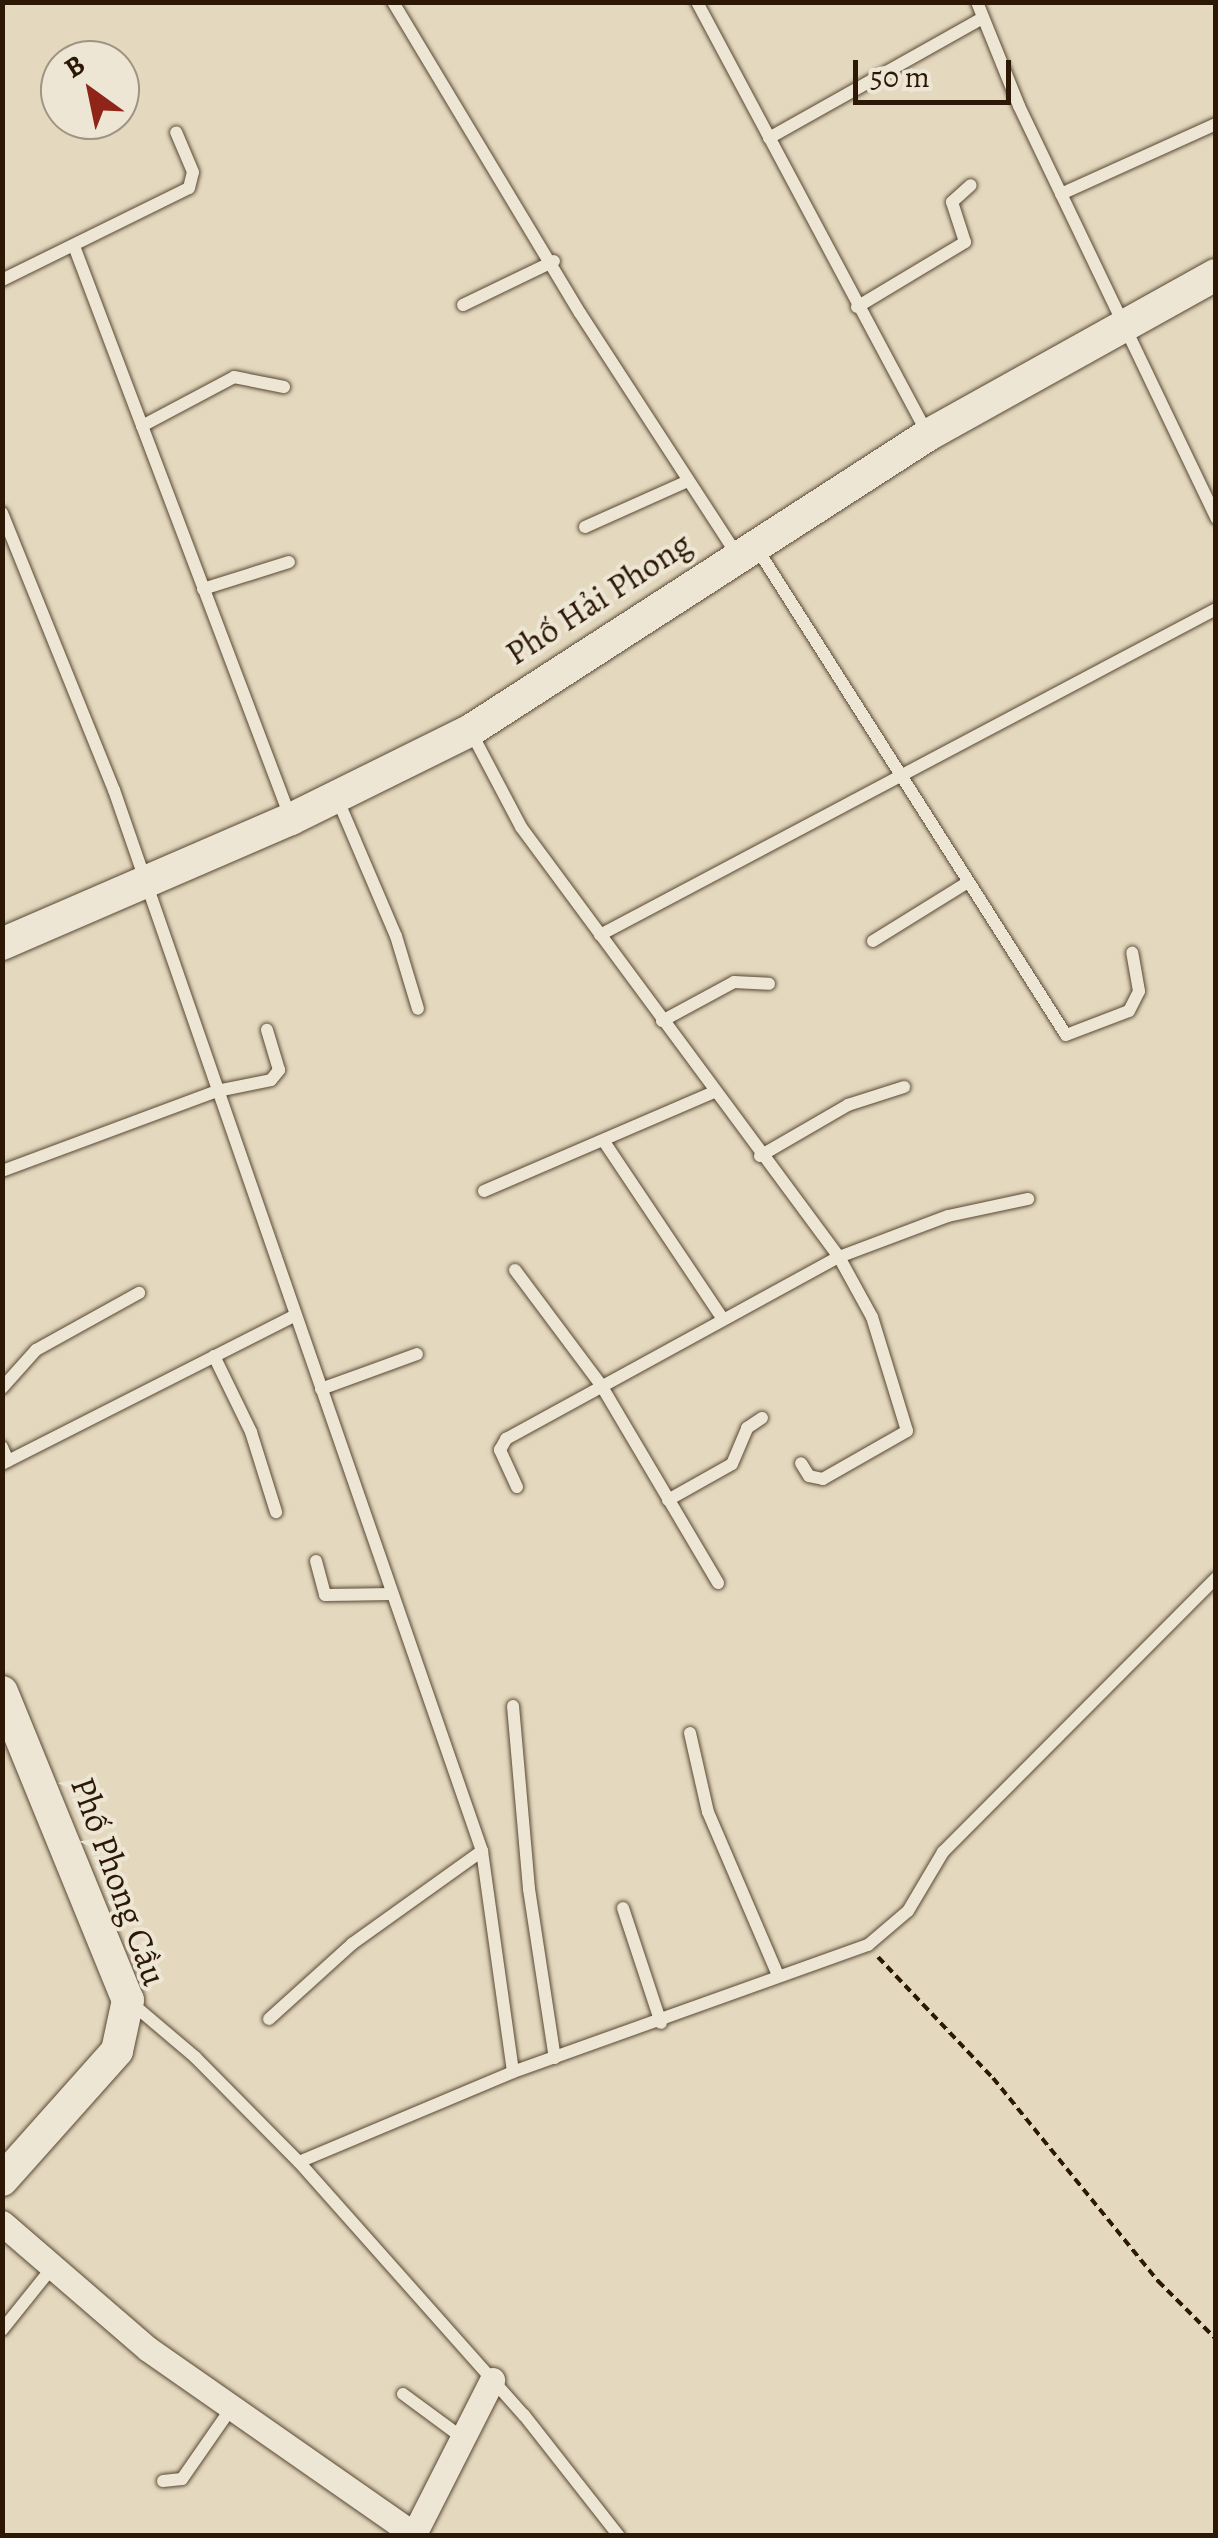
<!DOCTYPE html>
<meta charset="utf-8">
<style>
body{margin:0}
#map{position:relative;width:1218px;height:2538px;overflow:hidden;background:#e4d9bf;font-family:Alegreya,serif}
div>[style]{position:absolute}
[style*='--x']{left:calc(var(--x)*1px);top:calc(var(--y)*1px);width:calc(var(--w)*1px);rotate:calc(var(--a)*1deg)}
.path>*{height:4px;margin-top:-2px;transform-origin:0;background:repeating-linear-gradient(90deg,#2c1805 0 8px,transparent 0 13px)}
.roads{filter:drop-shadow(0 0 2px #5a4834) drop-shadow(0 0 2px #5a4834)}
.lane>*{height:12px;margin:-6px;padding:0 6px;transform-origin:6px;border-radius:6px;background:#ede6d5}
.street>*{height:25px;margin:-12.5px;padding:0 12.5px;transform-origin:12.5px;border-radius:12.5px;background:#ede6d5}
.secondary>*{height:32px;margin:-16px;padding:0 16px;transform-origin:16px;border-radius:16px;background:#ede6d5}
span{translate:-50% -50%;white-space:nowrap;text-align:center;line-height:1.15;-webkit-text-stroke:8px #ede6d5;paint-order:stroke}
.street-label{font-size:35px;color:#2c1805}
.frame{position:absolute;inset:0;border:5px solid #2c1805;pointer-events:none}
.north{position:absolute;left:40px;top:40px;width:100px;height:100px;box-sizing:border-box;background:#ede6d5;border:2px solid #a09482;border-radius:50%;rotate:327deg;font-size:28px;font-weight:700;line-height:40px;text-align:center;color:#2c1805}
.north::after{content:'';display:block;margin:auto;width:35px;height:45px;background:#8f2418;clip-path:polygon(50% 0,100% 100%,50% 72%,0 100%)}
.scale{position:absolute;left:853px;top:60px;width:158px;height:45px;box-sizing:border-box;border:5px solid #2c1805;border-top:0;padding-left:12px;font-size:30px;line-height:35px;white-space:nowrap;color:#2c1805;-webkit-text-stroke:8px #ede6d5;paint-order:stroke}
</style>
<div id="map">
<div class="path">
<div style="--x:878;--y:1957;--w:167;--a:46.5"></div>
<div style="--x:993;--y:2078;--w:262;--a:50.9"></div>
<div style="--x:1158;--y:2281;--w:82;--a:45"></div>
</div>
<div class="roads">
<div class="lane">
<div style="--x:393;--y:2;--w:363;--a:59"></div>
<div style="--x:580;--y:313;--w:288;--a:57"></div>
<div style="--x:697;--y:2;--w:488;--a:61.9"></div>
<div style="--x:977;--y:2;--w:112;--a:68"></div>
<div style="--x:1019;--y:106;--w:457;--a:64.4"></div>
<div style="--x:769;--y:138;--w:245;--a:-29.3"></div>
<div style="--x:1061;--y:194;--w:170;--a:-24.3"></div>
<div style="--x:74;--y:246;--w:613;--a:69.26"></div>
<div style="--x:2;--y:280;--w:208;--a:-26.2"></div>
<div style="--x:189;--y:188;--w:16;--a:-76"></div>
<div style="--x:193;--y:172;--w:43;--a:-113"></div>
<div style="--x:463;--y:305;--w:101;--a:-25.8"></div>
<div style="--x:857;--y:307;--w:126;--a:-31"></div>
<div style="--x:965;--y:242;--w:42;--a:-108"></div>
<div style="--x:952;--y:202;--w:25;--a:-42"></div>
<div style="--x:142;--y:426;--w:104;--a:-28"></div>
<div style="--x:234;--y:377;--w:51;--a:11.3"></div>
<div style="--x:2;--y:513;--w:299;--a:68"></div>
<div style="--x:114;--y:790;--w:1123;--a:70.87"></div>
<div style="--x:482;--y:1851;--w:223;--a:82"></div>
<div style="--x:585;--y:527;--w:113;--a:-24.1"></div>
<div style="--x:756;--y:547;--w:578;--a:57.57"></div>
<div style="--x:1066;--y:1035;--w:67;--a:-20.9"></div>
<div style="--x:1129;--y:1011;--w:22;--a:-63"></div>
<div style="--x:1139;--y:991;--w:39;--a:-100"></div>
<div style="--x:203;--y:589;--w:90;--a:-17.4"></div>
<div style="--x:471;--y:732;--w:107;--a:62.2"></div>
<div style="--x:521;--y:827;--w:535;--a:53.52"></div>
<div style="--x:839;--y:1257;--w:68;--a:61.2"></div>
<div style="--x:872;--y:1317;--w:119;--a:72.9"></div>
<div style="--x:907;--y:1431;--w:97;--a:150.3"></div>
<div style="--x:823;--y:1479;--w:14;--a:-168"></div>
<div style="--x:809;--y:1476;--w:15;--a:-122"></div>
<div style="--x:337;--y:798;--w:150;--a:66.9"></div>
<div style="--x:396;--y:936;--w:76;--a:73.2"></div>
<div style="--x:600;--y:935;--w:697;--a:-27.89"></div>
<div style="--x:873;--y:941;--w:112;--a:-31.8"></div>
<div style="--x:662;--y:1021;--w:82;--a:-28.4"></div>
<div style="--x:734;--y:982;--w:35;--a:3"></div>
<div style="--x:605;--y:1143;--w:212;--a:56.2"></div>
<div style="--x:760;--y:1156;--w:102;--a:-30.1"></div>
<div style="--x:848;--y:1105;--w:59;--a:-17.8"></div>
<div style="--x:2;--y:1171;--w:229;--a:-20.4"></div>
<div style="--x:217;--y:1091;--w:55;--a:-11.5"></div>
<div style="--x:271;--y:1080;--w:13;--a:-51"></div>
<div style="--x:279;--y:1070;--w:42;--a:-106.7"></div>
<div style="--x:484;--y:1191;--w:248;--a:-23.3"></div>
<div style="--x:515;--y:1270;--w:144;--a:53.2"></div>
<div style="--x:601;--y:1385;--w:230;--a:59.4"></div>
<div style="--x:214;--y:1356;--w:85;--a:64"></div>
<div style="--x:251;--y:1432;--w:84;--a:72.6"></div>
<div style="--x:2;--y:1388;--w:51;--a:-48.2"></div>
<div style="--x:36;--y:1350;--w:118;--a:-29"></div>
<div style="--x:321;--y:1389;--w:102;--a:-20"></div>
<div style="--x:2;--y:1447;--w:15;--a:67"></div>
<div style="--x:2;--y:1464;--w:327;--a:-26.9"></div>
<div style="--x:517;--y:1487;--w:41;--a:-114.7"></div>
<div style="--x:500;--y:1450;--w:13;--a:-61"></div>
<div style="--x:506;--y:1439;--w:379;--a:-28.7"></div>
<div style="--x:839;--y:1257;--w:116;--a:-20.6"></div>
<div style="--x:948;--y:1216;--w:82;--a:-12"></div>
<div style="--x:668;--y:1500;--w:73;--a:-29.4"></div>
<div style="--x:732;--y:1464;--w:39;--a:-67"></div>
<div style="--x:747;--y:1428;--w:18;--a:-34"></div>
<div style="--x:316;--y:1561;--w:35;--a:75"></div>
<div style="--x:325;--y:1595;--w:66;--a:-0.9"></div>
<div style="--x:513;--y:1706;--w:184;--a:85"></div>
<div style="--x:529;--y:1889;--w:171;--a:81.3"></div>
<div style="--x:690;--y:1733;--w:81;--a:77.2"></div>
<div style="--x:708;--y:1812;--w:177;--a:66.8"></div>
<div style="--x:623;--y:1908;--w:121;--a:71.7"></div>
<div style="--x:129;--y:2001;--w:87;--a:40.3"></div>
<div style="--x:195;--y:2057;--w:148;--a:45.3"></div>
<div style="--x:299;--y:2162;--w:232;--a:-22.8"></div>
<div style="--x:513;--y:2072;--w:377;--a:-19.7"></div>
<div style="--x:868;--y:1945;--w:52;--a:-40.4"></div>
<div style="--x:908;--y:1911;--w:69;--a:-59.3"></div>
<div style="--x:943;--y:1852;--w:387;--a:-45.1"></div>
<div style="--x:269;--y:2019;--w:112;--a:-42.1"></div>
<div style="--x:352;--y:1944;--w:160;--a:-35.6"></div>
<div style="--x:299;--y:2162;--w:339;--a:48.4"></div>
<div style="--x:524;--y:2415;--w:154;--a:51.9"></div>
<div style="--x:2;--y:2330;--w:77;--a:-51.3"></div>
<div style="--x:403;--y:2394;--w:71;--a:36.4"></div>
<div style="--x:163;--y:2481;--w:19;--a:-6"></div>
<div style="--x:182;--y:2479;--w:84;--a:-55.2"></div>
</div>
<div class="street">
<div style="--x:2;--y:2223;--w:193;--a:40.8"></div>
<div style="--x:148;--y:2349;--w:323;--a:34.9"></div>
<div style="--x:413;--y:2536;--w:175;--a:-63.1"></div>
</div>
<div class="secondary">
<div style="--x:2;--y:944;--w:315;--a:-23.4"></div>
<div style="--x:291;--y:819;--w:201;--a:-26.3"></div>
<div style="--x:471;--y:730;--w:544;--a:-32.84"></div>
<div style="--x:928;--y:435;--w:329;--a:-29.1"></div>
<div style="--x:2;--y:1692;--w:333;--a:67.8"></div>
<div style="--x:128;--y:2000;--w:52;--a:102.2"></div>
<div style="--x:117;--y:2051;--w:173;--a:131.7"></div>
</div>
</div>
<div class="street-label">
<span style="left:598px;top:598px;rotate:-33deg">Phố Hải Phong</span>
<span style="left:119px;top:1881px;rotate:70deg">Phố Phong Cầu</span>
</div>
<div class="frame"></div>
<div class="north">B</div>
<div class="scale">50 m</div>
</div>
